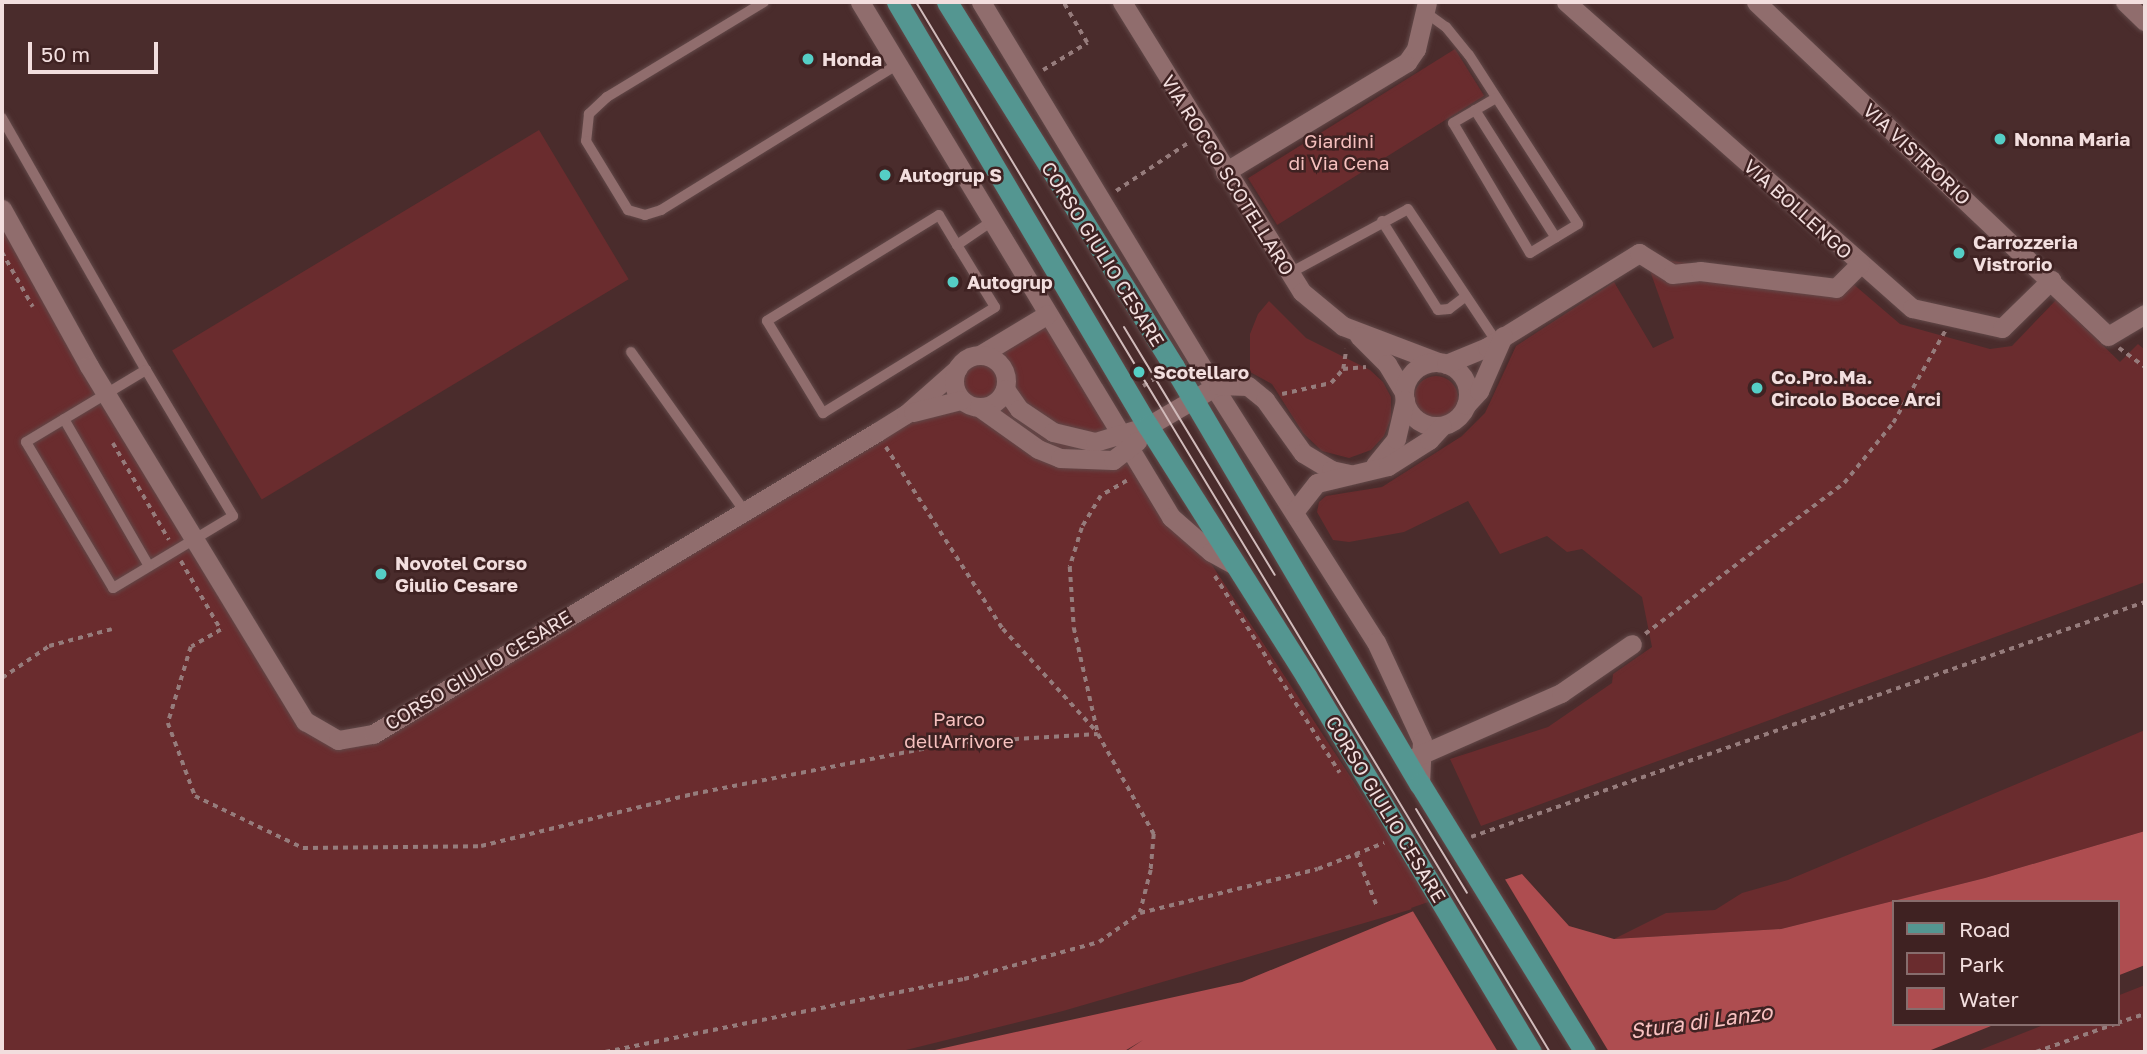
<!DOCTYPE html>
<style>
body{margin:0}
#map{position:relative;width:2147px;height:1054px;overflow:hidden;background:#4a2c2c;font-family:"Golos Text",sans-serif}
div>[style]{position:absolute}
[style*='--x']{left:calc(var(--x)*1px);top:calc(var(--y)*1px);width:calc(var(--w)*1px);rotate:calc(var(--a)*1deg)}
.green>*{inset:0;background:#6a2c2e;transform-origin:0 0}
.round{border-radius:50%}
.water>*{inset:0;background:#ae4d50}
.pier>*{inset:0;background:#4a2c2c}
.path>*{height:3.5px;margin-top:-1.75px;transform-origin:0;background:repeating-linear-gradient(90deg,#967c7c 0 5px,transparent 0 10px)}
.roads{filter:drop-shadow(0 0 2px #624949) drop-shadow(0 0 2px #624949)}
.lane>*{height:10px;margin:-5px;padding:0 5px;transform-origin:5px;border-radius:5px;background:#906d6d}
.street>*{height:19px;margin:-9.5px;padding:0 9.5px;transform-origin:9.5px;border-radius:9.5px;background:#906d6d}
.street>.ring{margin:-9.5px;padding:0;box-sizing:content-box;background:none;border:19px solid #906d6d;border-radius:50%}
.primary>*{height:21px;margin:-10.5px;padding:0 10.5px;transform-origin:10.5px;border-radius:10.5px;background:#549691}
.tram>*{height:2px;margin:-1px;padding:0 1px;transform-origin:1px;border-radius:1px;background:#d1bbbb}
.dots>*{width:19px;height:19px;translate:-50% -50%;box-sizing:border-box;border:4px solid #3f2222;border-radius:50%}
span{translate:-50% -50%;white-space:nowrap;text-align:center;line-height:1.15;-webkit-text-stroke:5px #3f2222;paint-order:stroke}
.poi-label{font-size:19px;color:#f2dede;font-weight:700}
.left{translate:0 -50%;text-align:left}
.park-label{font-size:19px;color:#f6c0be}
.street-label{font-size:19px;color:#f2dede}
.water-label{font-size:21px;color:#f9c2c1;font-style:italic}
.frame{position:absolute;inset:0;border:4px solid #f2dede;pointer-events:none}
.legend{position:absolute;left:1892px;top:900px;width:228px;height:126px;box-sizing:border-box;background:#3f2222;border:2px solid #876d6d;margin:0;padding:9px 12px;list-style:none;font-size:21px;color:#f2dede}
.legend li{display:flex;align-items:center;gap:14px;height:35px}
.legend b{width:35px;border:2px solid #876d6d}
.scale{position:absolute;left:28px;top:42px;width:130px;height:32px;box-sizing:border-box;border:4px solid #f2dede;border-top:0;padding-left:9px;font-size:21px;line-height:24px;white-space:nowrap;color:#f2dede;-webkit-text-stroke:5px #3f2222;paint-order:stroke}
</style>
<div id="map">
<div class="green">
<div style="left:1455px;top:49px;width:55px;height:244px;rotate:58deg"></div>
<div style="left:539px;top:130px;width:174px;height:428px;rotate:59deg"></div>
<div style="clip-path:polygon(2px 209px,305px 721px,338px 740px,373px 734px,877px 432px,1048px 314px,1433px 903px,1063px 1011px,898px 1052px,2px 1052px)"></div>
<div style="clip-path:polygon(1663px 260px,1852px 283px,1900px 324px,1990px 349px,2012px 346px,2056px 300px,2120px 362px,2138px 344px,2145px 350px,2145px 582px,1481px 826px,1450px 759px,1548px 727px,1612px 683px,1613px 674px,1652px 647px,1642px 597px,1582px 549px,1567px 552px,1547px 536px,1500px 554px,1468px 501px,1404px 532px,1349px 542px,1333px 540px,1317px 512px,1319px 502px,1326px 496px,1382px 487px,1462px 436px,1485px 413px,1516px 346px,1614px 282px,1653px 348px,1674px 338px,1649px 268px)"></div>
<div style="clip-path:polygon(1269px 301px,1306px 338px,1370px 370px,1383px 382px,1391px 397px,1391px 418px,1384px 436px,1371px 450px,1349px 458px,1322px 451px,1303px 433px,1272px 384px,1250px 372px,1250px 334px,1258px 314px)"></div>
<div class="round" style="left:1414px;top:376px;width:44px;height:44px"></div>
<div style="clip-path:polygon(2145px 730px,2145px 831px,1985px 878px,1781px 929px,1614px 939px,1666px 913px,1715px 910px,1742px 893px,1788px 880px)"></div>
<div style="clip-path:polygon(2145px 985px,2145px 1052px,1975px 1052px,2046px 1024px,2117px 1024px,2117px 996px)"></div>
</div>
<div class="water">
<div style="clip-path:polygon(2145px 831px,2145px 965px,2117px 976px,2117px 902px,1893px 902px,1893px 1024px,1996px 1024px,1926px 1052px,1125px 1052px,1143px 1040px,1123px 1052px,926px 1052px,1242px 982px,1433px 903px,1522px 874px,1569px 926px,1614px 939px,1781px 929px,1985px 878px)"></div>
</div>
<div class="pier">
<div style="clip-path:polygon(1503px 876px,1609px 1052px,1498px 1052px,1411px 908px)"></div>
</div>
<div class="path">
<div style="--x:1043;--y:70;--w:52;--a:-31.5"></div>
<div style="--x:1087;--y:43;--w:48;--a:-120.3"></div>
<div style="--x:1116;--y:191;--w:87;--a:-33.7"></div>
<div style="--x:2;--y:252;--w:63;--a:60.6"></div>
<div style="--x:2119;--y:348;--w:32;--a:36"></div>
<div style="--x:1343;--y:369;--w:23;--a:-5"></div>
<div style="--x:1143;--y:386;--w:20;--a:-33"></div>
<div style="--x:1282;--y:394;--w:50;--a:-12.7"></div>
<div style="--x:1331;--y:383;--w:18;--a:-49"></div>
<div style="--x:1343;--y:369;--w:20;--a:-81"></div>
<div style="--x:113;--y:443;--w:112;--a:60"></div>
<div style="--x:886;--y:447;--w:216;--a:57.3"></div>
<div style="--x:1003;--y:629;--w:139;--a:47.6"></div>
<div style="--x:1127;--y:481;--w:30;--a:150"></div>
<div style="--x:1101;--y:496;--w:37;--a:121"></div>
<div style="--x:1082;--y:528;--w:41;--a:107.1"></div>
<div style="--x:1070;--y:567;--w:61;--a:86.2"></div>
<div style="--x:1074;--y:628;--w:109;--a:77.2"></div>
<div style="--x:1098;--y:734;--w:115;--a:60.8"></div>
<div style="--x:1154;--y:834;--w:36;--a:95"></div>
<div style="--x:1151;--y:870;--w:44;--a:104.3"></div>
<div style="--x:181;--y:561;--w:80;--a:59.9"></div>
<div style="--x:221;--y:630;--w:34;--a:150"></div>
<div style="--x:191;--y:647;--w:79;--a:106.8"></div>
<div style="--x:168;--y:723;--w:78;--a:69.7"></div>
<div style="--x:195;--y:796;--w:120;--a:25.7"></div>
<div style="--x:303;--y:848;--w:178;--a:-0.6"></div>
<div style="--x:481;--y:846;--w:218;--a:-13.8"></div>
<div style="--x:693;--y:794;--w:266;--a:-11.1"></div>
<div style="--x:954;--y:743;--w:144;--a:-3.6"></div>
<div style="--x:1215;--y:576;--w:233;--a:57.6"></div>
<div style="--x:1645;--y:634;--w:250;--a:-37.2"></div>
<div style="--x:1844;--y:483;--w:77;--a:-50.8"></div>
<div style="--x:1893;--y:423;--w:106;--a:-60.5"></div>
<div style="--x:2;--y:678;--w:57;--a:-34.2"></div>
<div style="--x:49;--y:646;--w:65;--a:-15.1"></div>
<div style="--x:1471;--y:837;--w:714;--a:-19.22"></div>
<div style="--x:1356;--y:853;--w:57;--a:68.4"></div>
<div style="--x:2117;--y:1023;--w:29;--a:-18"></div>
<div style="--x:605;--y:1052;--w:366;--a:-11.5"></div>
<div style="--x:964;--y:979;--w:140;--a:-15.3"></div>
<div style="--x:1099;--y:942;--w:50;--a:-35.3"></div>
<div style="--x:1140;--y:913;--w:183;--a:-13.9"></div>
<div style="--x:1318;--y:869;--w:71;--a:-21.5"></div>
<div style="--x:2036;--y:1052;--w:84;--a:-19.5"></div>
</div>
<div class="roads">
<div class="lane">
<div style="--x:764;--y:2;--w:184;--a:148.8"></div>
<div style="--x:607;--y:97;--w:25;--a:137"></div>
<div style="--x:589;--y:114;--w:27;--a:96"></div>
<div style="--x:586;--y:141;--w:81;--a:58.7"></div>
<div style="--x:628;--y:210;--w:18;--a:16"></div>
<div style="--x:645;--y:215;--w:17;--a:-17"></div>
<div style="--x:661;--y:210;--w:278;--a:-31.6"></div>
<div style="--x:1425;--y:12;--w:26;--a:36"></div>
<div style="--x:1446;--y:27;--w:36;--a:51"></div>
<div style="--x:1469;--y:55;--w:201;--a:57.2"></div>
<div style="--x:1578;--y:224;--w:56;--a:148.9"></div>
<div style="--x:1530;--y:253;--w:151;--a:-120.6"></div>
<div style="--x:1453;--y:123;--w:50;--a:-30.2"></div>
<div style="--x:1475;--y:110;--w:151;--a:57.7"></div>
<div style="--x:2;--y:118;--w:290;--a:60.3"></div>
<div style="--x:1382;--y:221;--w:105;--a:57.8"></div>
<div style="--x:1438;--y:310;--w:11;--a:-5"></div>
<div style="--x:1449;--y:309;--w:21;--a:-37"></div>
<div style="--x:957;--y:245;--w:35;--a:-121"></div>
<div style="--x:939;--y:215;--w:202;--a:148.4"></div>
<div style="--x:767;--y:321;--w:108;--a:58.7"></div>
<div style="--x:823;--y:413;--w:202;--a:-31.6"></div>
<div style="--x:995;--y:307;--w:73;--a:-121.5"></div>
<div style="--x:957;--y:245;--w:42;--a:-34.4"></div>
<div style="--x:1288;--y:274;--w:136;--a:-28.4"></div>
<div style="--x:1408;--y:209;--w:159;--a:56.3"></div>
<div style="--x:631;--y:352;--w:193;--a:54.5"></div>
<div style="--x:146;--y:370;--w:170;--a:59.2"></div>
<div style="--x:233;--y:516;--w:140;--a:149"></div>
<div style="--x:113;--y:588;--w:170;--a:-120.8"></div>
<div style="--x:26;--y:442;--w:140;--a:-31"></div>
<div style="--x:64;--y:419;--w:170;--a:60"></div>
</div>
<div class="street">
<div style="--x:860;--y:2;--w:602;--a:58.87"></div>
<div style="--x:1171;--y:517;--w:53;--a:41.2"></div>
<div style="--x:1211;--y:552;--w:31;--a:29"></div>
<div style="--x:981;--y:2;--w:450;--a:58.8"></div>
<div style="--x:1214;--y:387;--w:302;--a:57.6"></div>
<div style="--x:1376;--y:642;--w:109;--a:65.1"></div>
<div style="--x:1422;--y:741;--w:43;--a:92.7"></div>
<div style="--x:1122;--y:2;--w:341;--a:58.2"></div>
<div style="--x:1302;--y:292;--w:53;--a:39.7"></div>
<div style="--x:1343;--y:326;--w:102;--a:20.8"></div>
<div style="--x:1566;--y:2;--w:462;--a:41.5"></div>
<div style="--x:1912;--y:308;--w:92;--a:12.5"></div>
<div style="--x:2002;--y:328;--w:69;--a:-44.4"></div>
<div style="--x:1756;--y:2;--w:485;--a:43.5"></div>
<div style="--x:2108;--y:336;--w:43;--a:-30.7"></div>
<div style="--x:2125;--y:2;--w:28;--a:44"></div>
<div style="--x:1225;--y:172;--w:213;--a:-31.1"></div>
<div style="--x:1407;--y:62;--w:16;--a:-55"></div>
<div style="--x:1416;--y:49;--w:48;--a:-76.8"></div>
<div style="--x:2;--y:209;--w:179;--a:61"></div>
<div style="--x:89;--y:366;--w:416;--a:58.7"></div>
<div style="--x:305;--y:721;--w:38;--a:30"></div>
<div style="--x:338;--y:740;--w:36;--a:-10"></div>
<div style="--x:373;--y:734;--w:588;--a:-30.93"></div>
<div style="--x:877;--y:432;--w:34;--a:-32"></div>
<div style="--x:906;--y:414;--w:69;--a:-41.5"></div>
<div style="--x:1359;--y:336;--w:40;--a:45"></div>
<div style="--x:1387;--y:364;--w:33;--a:59"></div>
<div style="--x:980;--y:355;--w:79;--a:-31.1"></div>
<div class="ring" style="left:954px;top:355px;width:33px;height:33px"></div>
<div class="ring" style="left:1404px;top:362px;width:45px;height:45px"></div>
<div style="--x:1446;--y:364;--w:44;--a:-22.5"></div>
<div style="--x:1487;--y:347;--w:179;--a:-31.7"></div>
<div style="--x:1639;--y:253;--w:39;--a:32"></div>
<div style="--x:1672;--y:274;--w:28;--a:-6"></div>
<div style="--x:1700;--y:271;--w:137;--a:7.1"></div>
<div style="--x:1836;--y:288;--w:34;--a:-45"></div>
<div style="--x:1005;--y:389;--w:24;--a:55"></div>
<div style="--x:1019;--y:409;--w:41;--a:34.1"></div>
<div style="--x:1053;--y:432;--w:43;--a:13.4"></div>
<div style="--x:1095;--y:442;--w:55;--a:-16.8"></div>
<div style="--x:1148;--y:426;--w:81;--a:-30.4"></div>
<div style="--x:1218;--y:385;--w:30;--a:2"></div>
<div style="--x:1248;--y:386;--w:22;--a:39"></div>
<div style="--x:1265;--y:400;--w:65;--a:54.4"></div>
<div style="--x:1303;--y:453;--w:33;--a:31"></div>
<div style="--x:1331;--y:470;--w:19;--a:12"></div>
<div style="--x:1466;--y:405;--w:19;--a:-47"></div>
<div style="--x:1479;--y:391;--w:60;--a:-66.4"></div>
<div style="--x:979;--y:407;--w:72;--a:35.4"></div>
<div style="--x:1038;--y:449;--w:24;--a:22"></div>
<div style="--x:1060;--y:458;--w:53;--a:2.2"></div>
<div style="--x:1113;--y:460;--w:31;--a:-38"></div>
<div style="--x:913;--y:412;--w:49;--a:-14"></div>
<div style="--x:1375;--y:465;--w:33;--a:-51"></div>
<div style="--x:1396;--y:439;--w:40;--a:-77"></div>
<div style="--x:1294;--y:512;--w:37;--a:-52"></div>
<div style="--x:1317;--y:483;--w:73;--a:-13.5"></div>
<div style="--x:1388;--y:466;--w:49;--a:-32.4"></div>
<div style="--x:1429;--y:440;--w:19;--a:-47"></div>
<div style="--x:1413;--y:758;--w:162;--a:-23.7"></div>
<div style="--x:1561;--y:693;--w:86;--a:-34.6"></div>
</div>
<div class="primary">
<div style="--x:897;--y:2;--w:493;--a:59.4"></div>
<div style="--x:1148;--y:426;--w:296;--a:57.7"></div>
<div style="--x:1306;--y:676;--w:438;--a:59.1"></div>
<div style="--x:947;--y:2;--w:430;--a:58.1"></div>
<div style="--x:1174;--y:367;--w:484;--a:59.5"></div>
<div style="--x:1420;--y:784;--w:315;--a:58.4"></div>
</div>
</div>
<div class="tram">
<div style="--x:916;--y:2;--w:1227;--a:58.88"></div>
<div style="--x:1124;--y:327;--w:290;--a:58.7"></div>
<div style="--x:1416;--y:809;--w:98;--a:58.7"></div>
</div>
<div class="dots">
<div style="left:808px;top:59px;background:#55cec5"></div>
<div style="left:2000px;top:139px;background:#55cec5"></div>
<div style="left:885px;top:175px;background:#55cec5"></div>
<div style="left:1959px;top:253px;background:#55cec5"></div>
<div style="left:953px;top:282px;background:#55cec5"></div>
<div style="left:1139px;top:372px;background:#55cec5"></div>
<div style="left:1757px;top:388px;background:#55cec5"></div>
<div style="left:381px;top:574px;background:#55cec5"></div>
</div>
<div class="poi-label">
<span class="left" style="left:822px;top:59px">Honda</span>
<span class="left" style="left:2014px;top:139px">Nonna Maria</span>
<span class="left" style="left:899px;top:175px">Autogrup S</span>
<span class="left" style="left:1973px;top:253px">Carrozzeria<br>Vistrorio</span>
<span class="left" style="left:967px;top:282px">Autogrup</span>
<span class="left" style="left:1153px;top:372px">Scotellaro</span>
<span class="left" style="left:1771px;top:388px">Co.Pro.Ma.<br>Circolo Bocce Arci</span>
<span class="left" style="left:395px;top:574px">Novotel Corso<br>Giulio Cesare</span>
</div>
<div class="park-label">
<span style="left:1339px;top:152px">Giardini<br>di Via Cena</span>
<span style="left:959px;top:730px">Parco<br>dell'Arrivore</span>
</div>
<div class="street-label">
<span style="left:1917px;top:154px;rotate:43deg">VIA VISTRORIO</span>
<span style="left:1228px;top:175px;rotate:58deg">VIA ROCCO SCOTELLARO</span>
<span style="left:1798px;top:209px;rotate:42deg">VIA BOLLENGO</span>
<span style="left:1103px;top:254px;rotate:58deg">CORSO GIULIO CESARE</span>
<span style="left:478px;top:670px;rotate:-31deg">CORSO GIULIO CESARE</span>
<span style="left:1386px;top:809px;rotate:59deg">CORSO GIULIO CESARE</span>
</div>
<div class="water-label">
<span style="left:1701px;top:1021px;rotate:-8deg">Stura di Lanzo</span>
</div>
<div class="frame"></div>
<ul class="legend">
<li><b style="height:9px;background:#549691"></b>Road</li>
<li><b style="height:19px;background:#6a2c2e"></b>Park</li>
<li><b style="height:19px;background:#ae4d50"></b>Water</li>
</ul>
<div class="scale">50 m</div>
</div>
